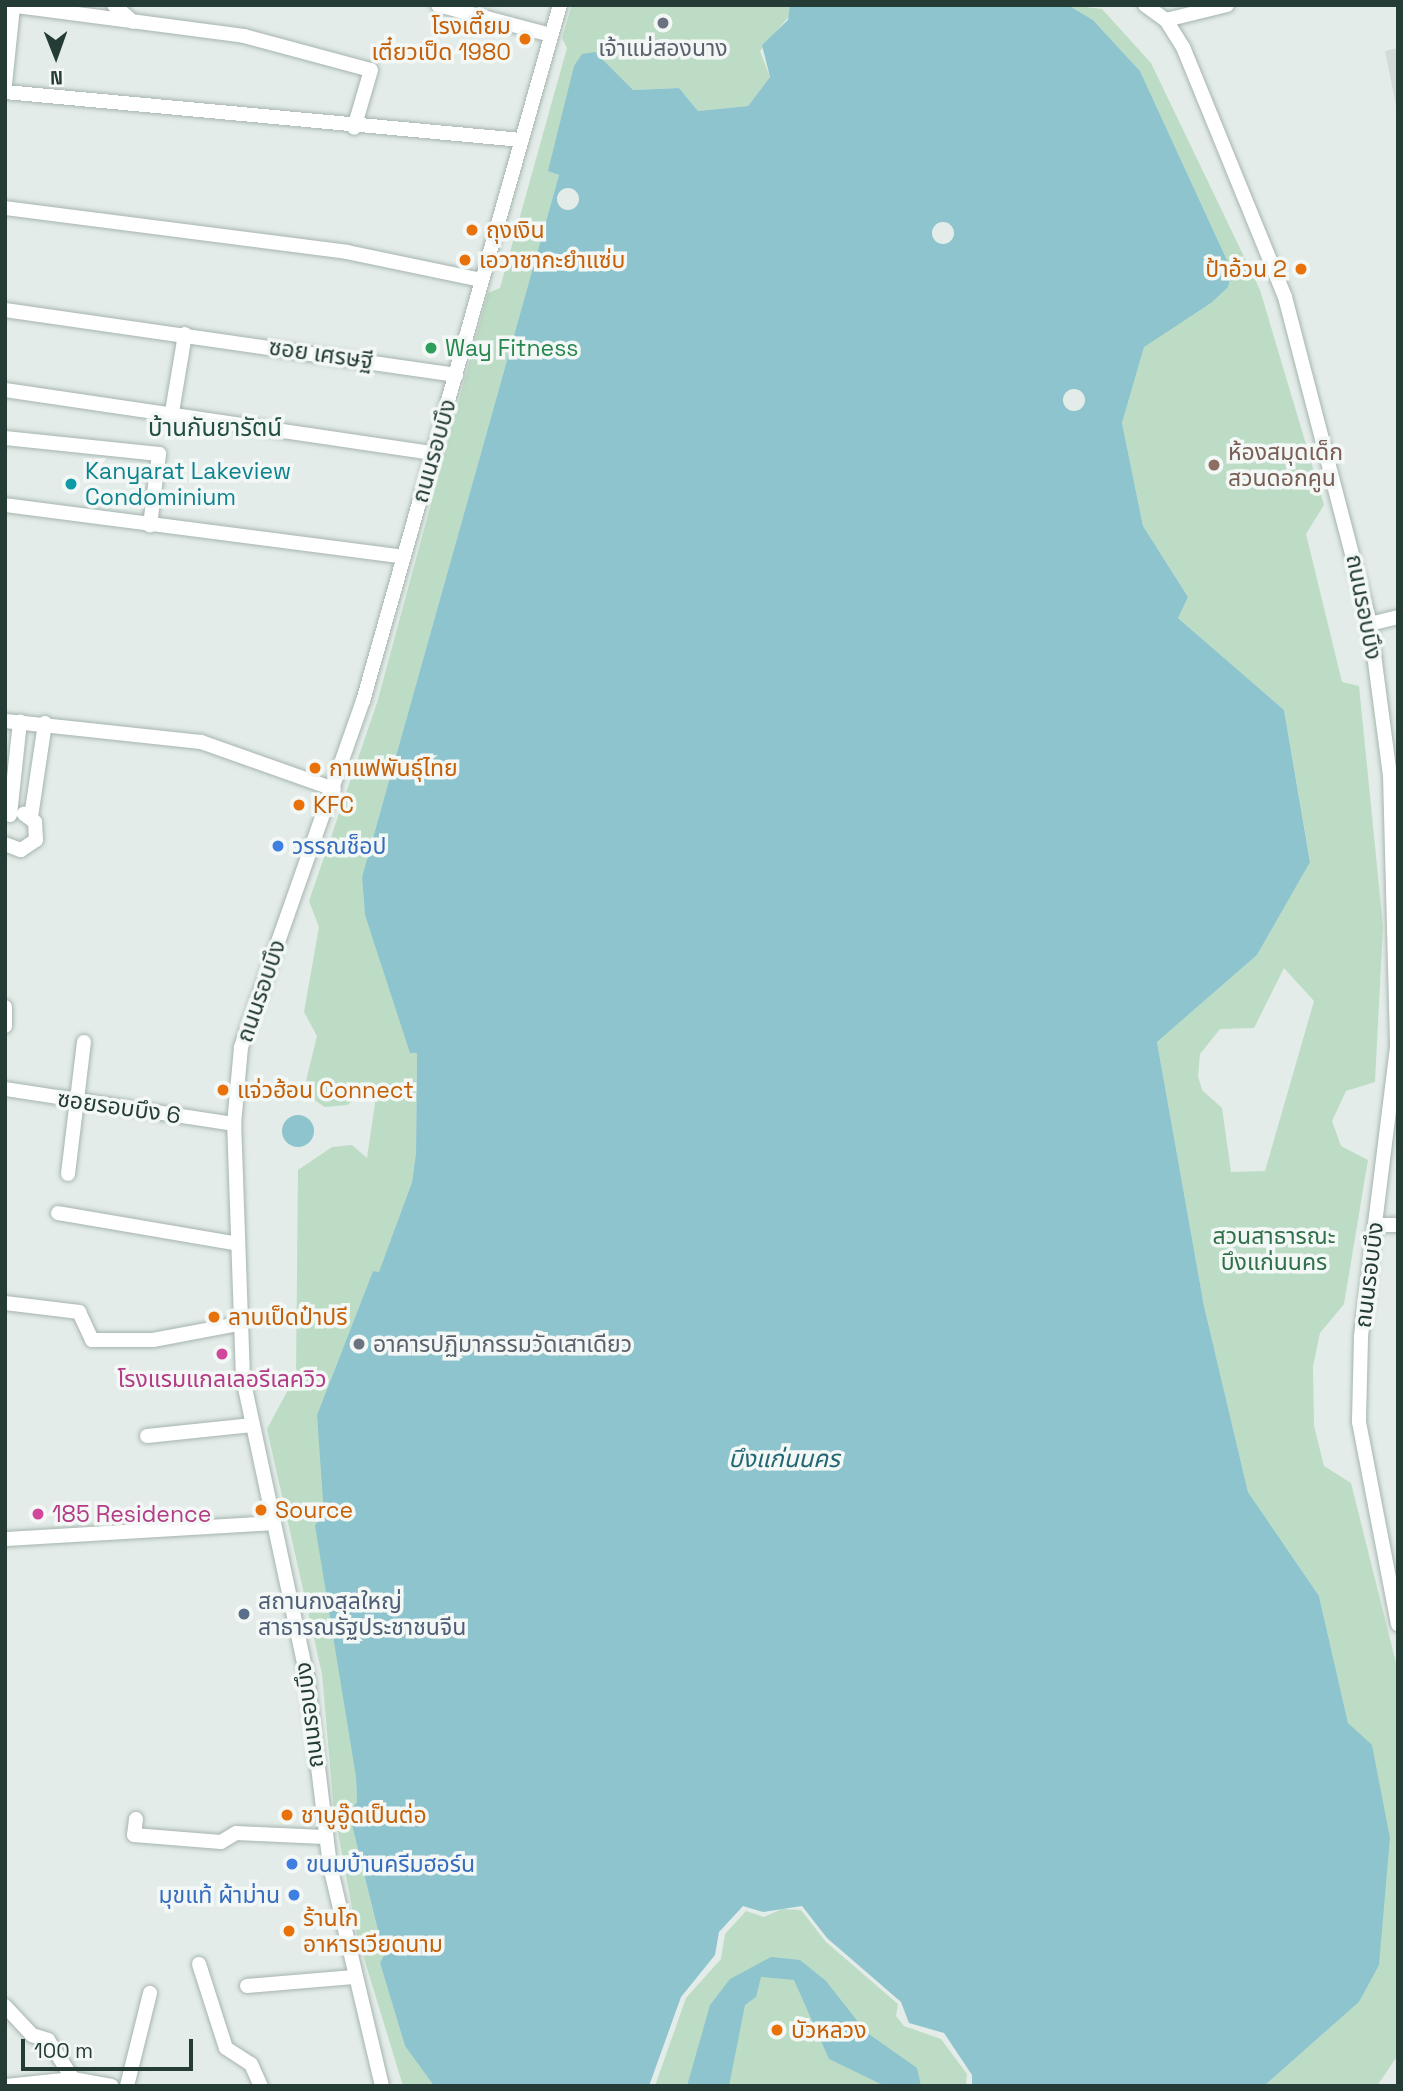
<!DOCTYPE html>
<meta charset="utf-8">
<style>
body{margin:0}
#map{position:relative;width:1403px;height:2091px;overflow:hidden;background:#e3ece8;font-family:"Space Grotesk","Noto Sans Thai",sans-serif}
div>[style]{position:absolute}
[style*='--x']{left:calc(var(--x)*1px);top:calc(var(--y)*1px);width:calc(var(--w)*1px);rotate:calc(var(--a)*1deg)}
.built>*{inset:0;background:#d1dcd7}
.green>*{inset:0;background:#bddcc5}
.water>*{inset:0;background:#8ec4cd}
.round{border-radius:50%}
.pier>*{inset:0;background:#e3ece8}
.roads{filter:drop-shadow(0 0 2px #a6b4af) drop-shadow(0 0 2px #a6b4af)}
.minor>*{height:14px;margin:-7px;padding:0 7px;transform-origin:7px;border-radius:7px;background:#fff}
.dots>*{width:19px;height:19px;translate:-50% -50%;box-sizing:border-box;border:4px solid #f3f8f6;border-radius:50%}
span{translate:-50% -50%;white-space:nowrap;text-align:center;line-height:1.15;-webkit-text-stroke:7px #f3f8f6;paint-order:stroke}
.food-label{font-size:23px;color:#c56008}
.right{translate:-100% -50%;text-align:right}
.left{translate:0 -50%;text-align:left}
.worship-label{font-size:23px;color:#5b616d}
.leisure-label{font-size:23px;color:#27864d}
.street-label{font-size:23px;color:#243c35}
.education-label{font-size:23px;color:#785e54}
.culture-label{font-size:23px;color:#0d838f}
.shop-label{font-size:23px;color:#366cbe}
.park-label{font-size:23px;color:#307049}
.hotel-label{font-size:23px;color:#b23c85}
.service-label{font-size:23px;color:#4e5e75}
.neighbourhood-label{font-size:24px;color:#214d42}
.water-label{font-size:24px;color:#216774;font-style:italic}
.frame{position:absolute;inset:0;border:7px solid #243c35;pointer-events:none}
.north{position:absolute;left:21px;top:21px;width:70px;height:70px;-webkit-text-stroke:5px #f3f8f6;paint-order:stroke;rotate:179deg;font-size:19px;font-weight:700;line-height:28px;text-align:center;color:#243c35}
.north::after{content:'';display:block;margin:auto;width:24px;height:32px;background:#243c35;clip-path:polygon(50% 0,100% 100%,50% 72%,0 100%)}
.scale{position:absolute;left:21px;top:2039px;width:172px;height:32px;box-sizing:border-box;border:4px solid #243c35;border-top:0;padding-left:9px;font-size:21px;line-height:24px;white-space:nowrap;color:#243c35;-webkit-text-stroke:5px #f3f8f6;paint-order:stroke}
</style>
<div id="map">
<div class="built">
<div style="clip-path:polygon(1398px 48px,1398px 115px,1385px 51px)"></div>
</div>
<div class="green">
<div style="clip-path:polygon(572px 5px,790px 5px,791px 14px,760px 51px,770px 77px,748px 106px,698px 111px,679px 88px,633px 90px,549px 171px,559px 175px,362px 877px,365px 915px,417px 1053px,416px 1153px,412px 1182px,379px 1273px,373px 1271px,317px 1415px,356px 1777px,357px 1802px,349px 1813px,384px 1956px,380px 1963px,405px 2046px,434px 2086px,403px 2086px,357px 1935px,334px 1811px,322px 1674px,267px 1429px,296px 1375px,298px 1170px,332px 1147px,352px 1145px,367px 1158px,375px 1103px,373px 1087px,347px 1105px,325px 1107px,303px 1093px,317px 1036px,304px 1012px,319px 927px,309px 901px,377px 703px,488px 293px,500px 288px,567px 48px,562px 38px)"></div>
<div style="clip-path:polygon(evenodd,1068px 5px,1102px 9px,1151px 63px,1260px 290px,1324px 505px,1306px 534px,1342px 682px,1359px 686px,1383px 926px,1375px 1082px,1346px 1091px,1332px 1121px,1341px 1146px,1368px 1160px,1344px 1304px,1320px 1333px,1313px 1366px,1314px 1426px,1324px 1466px,1351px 1483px,1398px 1671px,1398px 2055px,1377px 2086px,1264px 2086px,1359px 2002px,1378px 1965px,1390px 1838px,1360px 1738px,1348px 1723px,1319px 1596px,1248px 1492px,1204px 1306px,1157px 1042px,1257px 955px,1310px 861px,1284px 710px,1177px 617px,1188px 597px,1143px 526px,1122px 423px,1144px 346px,1211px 303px,1232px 271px,1140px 71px,1093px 20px,1068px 5px,1284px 968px,1314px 1001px,1265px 1171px,1231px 1172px,1222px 1108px,1202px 1090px,1198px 1076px,1200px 1054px,1220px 1029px,1254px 1028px,1284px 968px)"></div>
<div style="clip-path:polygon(782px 1909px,801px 1910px,826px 1942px,898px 2004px,896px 2016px,904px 2026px,941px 2039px,967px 2074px,966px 2086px,655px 2086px,686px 1998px,721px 1959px,725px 1934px,746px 1911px,764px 1917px)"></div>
</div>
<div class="water">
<div style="clip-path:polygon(790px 5px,1068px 5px,1093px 20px,1140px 71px,1232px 271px,1228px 287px,1211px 303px,1144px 347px,1122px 423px,1143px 526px,1188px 597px,1178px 618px,1284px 710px,1310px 862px,1257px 955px,1157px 1042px,1204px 1306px,1248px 1492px,1319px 1596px,1348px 1723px,1372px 1745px,1390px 1838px,1379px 1965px,1359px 2002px,1264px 2086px,972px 2086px,972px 2075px,944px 2033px,909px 2023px,901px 2002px,827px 1938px,802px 1906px,763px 1912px,743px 1906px,719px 1932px,715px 1955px,681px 1997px,649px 2086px,434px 2086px,405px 2046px,380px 1963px,384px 1955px,349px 1813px,357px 1802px,356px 1777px,315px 1525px,324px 1514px,317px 1415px,373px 1271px,379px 1272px,412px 1182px,416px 1153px,417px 1053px,410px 1053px,365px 915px,362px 877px,559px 175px,548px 171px,574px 66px,582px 54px,595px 52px,633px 90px,679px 88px,698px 111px,748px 106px,770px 77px,762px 45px,788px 20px)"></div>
<div class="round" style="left:282px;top:1115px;width:32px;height:32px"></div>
<div style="clip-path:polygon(771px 1957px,800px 1960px,826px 1981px,866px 2032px,917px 2068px,921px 2086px,885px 2086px,829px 2059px,794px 1980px,761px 1977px,756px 1997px,745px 2005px,729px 2086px,687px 2086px,710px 2005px,730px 1979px)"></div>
</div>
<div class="pier">
<div class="round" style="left:557px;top:188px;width:22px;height:22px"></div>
<div class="round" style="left:932px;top:222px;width:22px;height:22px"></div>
<div class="round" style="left:1063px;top:389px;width:22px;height:22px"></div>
</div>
<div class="roads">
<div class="minor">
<div style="--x:9;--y:5;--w:237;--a:7.5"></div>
<div style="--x:244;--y:36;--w:131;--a:15"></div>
<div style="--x:371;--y:70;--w:60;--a:106.3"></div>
<div style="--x:114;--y:5;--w:25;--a:42"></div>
<div style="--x:438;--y:5;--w:117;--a:14.9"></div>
<div style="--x:1145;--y:5;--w:26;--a:36"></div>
<div style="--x:1166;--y:20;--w:32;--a:58"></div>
<div style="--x:1183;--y:47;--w:270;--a:67.8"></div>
<div style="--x:1285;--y:297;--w:338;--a:75.4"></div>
<div style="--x:1370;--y:624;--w:152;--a:82.5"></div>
<div style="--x:1390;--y:775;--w:272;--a:88.5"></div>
<div style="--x:1397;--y:1047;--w:293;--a:97.1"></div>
<div style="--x:1361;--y:1338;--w:84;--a:91.4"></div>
<div style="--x:1359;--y:1422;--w:206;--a:79.1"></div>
<div style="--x:1166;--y:20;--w:63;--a:-13.8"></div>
<div style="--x:5;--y:84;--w:78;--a:-84.1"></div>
<div style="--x:5;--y:92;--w:518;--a:5.31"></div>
<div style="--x:5;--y:208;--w:345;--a:7.3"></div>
<div style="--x:347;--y:252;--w:137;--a:11.8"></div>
<div style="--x:5;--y:310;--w:456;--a:8.2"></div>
<div style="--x:5;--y:390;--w:434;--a:8.4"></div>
<div style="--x:172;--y:412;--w:79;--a:-80.5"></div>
<div style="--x:5;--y:438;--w:155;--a:5.9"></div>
<div style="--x:159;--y:454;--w:72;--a:97.2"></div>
<div style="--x:5;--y:505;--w:402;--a:7.4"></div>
<div style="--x:1370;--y:624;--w:29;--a:-14"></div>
<div style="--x:5;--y:721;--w:197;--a:6.1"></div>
<div style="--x:201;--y:742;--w:141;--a:19.5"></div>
<div style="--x:10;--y:815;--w:94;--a:-83.9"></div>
<div style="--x:31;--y:817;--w:95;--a:-81.5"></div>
<div style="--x:5;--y:844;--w:17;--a:21"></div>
<div style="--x:21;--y:850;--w:18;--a:-34"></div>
<div style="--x:36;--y:840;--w:18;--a:-93"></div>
<div style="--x:35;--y:822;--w:14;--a:-144"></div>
<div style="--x:5;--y:1007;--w:19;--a:90"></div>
<div style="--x:5;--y:1089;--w:232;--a:8.7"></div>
<div style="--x:68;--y:1174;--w:133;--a:-83.1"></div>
<div style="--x:58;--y:1213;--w:179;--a:9.7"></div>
<div style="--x:1375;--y:1225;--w:23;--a:0"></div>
<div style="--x:5;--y:1303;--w:75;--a:6.9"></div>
<div style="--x:79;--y:1312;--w:31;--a:65"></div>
<div style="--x:92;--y:1340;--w:61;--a:0"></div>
<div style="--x:153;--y:1340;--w:86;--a:-10.7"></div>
<div style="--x:147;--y:1436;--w:106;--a:-6"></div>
<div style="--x:5;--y:1539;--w:268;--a:-3.4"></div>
<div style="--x:136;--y:1819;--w:16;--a:97"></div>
<div style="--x:134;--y:1835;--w:87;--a:4.6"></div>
<div style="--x:221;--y:1842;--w:17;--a:-31"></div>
<div style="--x:236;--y:1833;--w:88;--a:2.6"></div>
<div style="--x:199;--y:1964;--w:88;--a:72.2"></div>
<div style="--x:226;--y:2048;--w:30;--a:33"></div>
<div style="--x:251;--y:2064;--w:24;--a:66"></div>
<div style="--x:247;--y:1986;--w:107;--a:-4.8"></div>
<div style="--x:5;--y:2006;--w:40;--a:47"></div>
<div style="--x:32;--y:2035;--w:17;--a:17"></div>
<div style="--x:48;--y:2040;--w:46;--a:57.3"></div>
<div style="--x:6;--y:2086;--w:67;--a:-6"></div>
<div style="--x:73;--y:2079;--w:39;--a:10"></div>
<div style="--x:127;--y:2086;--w:96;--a:-76.1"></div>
<div style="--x:382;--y:2086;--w:226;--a:-103.3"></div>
<div style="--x:330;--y:1866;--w:190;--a:-96.9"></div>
<div style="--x:307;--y:1677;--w:306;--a:-102.1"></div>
<div style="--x:243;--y:1378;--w:254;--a:-92"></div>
<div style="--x:234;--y:1124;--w:77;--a:-84.8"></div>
<div style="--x:241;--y:1047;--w:367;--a:-70.6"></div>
<div style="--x:363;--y:701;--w:723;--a:-74.2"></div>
</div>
</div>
<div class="dots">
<div style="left:663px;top:23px;background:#6b7280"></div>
<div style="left:525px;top:39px;background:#e8710a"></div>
<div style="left:472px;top:230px;background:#e8710a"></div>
<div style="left:465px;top:260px;background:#e8710a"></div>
<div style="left:1301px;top:269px;background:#e8710a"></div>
<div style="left:431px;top:348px;background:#2e9e5b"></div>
<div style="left:1214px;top:465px;background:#8d6e63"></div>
<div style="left:71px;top:484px;background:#0f9aa8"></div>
<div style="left:315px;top:768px;background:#e8710a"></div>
<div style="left:299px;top:805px;background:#e8710a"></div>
<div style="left:278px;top:846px;background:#3f7fe0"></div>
<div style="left:223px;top:1090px;background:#e8710a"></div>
<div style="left:214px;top:1317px;background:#e8710a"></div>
<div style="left:359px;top:1344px;background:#6b7280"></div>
<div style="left:222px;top:1354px;background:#d1479c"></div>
<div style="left:261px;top:1510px;background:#e8710a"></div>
<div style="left:38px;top:1514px;background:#d1479c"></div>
<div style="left:244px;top:1614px;background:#5c6f8a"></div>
<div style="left:287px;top:1815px;background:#e8710a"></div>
<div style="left:292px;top:1864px;background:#3f7fe0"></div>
<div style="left:294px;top:1895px;background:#3f7fe0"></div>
<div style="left:289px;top:1931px;background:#e8710a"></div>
<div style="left:777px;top:2030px;background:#e8710a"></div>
</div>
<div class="food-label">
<span class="right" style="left:511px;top:39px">โรงเตี๊ยม<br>เตี๋ยวเป็ด 1980</span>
<span class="left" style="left:486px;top:230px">ถุงเงิน</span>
<span class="left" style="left:479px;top:260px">เอวาชากะยำแซ่บ</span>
<span class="right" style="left:1287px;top:269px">ป้าอ้วน 2</span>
<span class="left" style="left:329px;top:768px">กาแฟพันธุ์ไทย</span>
<span class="left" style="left:313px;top:805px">KFC</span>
<span class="left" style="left:237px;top:1090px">แจ่วฮ้อน Connect</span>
<span class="left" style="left:228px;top:1317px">ลาบเป็ดป๋าปรี</span>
<span class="left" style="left:275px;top:1510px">Source</span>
<span class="left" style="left:301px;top:1815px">ชาบูอู๊ดเป็นต่อ</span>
<span class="left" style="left:303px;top:1931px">ร้านโก<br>อาหารเวียดนาม</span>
<span class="left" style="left:791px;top:2030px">บัวหลวง</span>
</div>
<div class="worship-label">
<span style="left:663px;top:48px">เจ้าแม่สองนาง</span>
<span class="left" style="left:373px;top:1344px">อาคารปฏิมากรรมวัดเสาเดียว</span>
</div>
<div class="leisure-label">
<span class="left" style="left:445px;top:348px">Way Fitness</span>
</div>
<div class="street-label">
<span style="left:321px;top:354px;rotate:8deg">ซอย เศรษฐี</span>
<span style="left:434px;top:451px;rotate:-74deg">ถนนรอบบึง</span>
<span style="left:1364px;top:607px;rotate:79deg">ถนนรอบบึง</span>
<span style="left:261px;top:991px;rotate:-71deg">ถนนรอบบึง</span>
<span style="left:119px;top:1107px;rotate:8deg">ซอยรอบบึง 6</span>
<span style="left:1369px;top:1275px;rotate:-83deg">ถนนรอบบึง</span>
<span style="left:309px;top:1715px;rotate:-97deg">ถนนรอบบึง</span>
</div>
<div class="education-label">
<span class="left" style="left:1228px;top:465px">ห้องสมุดเด็ก<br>สวนดอกคูน</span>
</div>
<div class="culture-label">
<span class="left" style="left:85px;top:484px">Kanyarat Lakeview<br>Condominium</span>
</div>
<div class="shop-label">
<span class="left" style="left:292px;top:846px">วรรณช็อป</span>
<span class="left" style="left:306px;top:1864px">ขนมบ้านครีมฮอร์น</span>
<span class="right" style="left:280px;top:1895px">มุขแท้ ผ้าม่าน</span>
</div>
<div class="park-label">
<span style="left:1274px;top:1249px">สวนสาธารณะ<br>บึงแก่นนคร</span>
</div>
<div class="hotel-label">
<span style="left:222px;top:1379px">โรงแรมแกลเลอรีเลควิว</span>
<span class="left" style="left:52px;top:1514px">185 Residence</span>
</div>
<div class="service-label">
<span class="left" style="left:258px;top:1614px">สถานกงสุลใหญ่<br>สาธารณรัฐประชาชนจีน</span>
</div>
<div class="neighbourhood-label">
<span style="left:215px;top:428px">บ้านกันยารัตน์</span>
</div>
<div class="water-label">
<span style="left:784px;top:1459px">บึงแก่นนคร</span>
</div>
<div class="frame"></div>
<div class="north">N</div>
<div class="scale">100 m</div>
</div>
